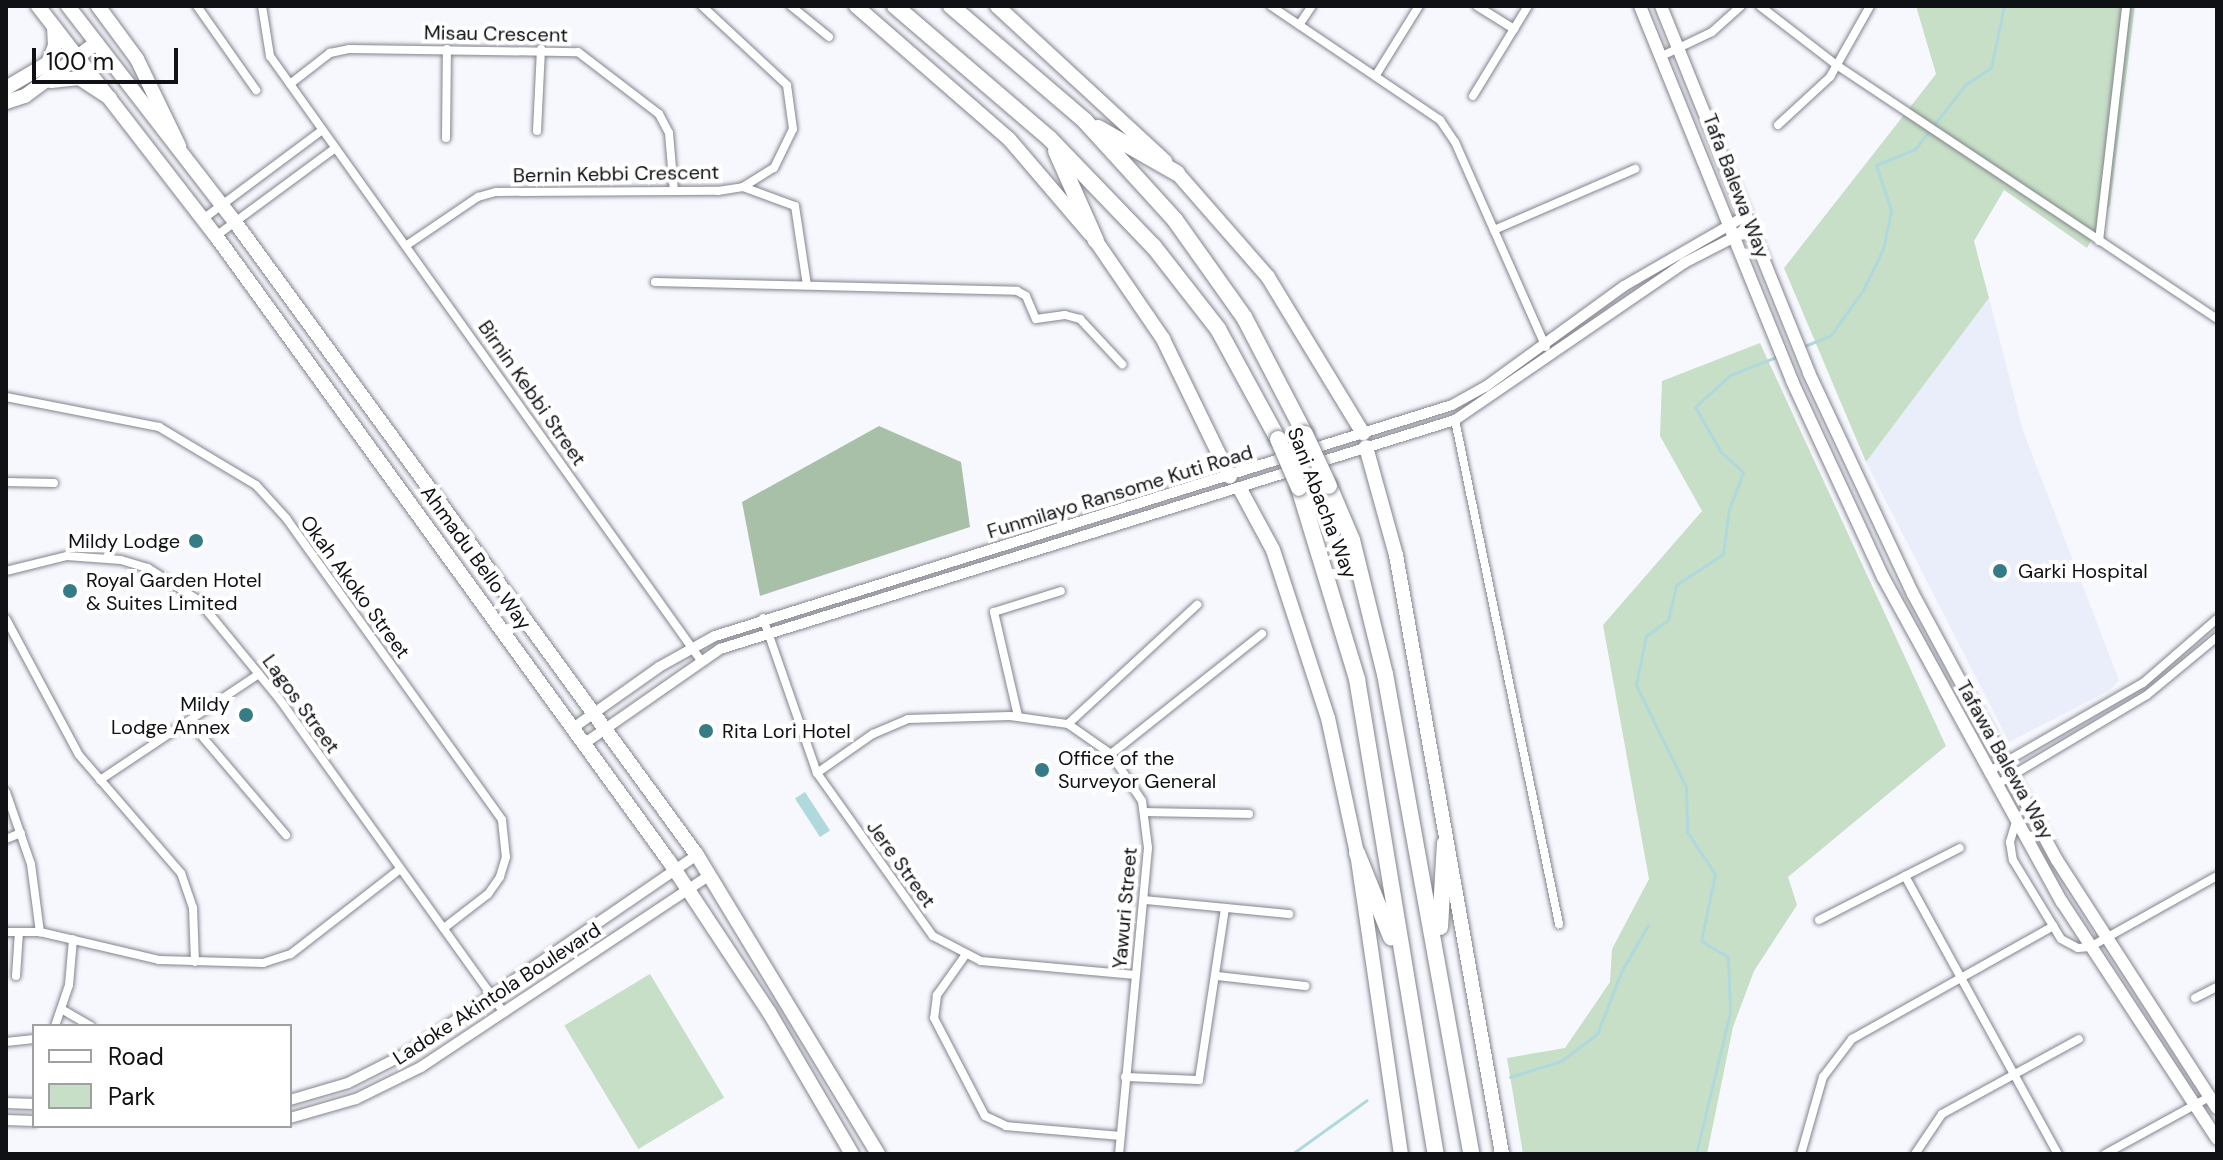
<!DOCTYPE html>
<style>
body{margin:0}
#map{position:relative;width:2223px;height:1160px;overflow:hidden;background:#f7f8fe;font-family:"DM Sans",sans-serif}
div>[style]{position:absolute}
[style*='--x']{left:calc(var(--x)*1px);top:calc(var(--y)*1px);width:calc(var(--w)*1px);rotate:calc(var(--a)*1deg)}
.built>*{inset:0;background:#eaedfa}
.green>*{inset:0;background:#c7dfc6;transform-origin:0 0}
.forest>*{inset:0;background:#a8c0a7}
.water>*{inset:0;background:#b0d9dd;transform-origin:0 0}
.stream>*{height:3px;margin:-1.5px;padding:0 1.5px;transform-origin:1.5px;border-radius:1.5px;background:#b0d9dd}
.roads{filter:drop-shadow(0 0 2px #82848d) drop-shadow(0 0 2px #82848d)}
.minor>*{height:8px;margin:-4px;padding:0 4px;transform-origin:4px;border-radius:4px;background:#fff}
.tertiary>*{height:10px;margin:-5px;padding:0 5px;transform-origin:5px;border-radius:5px;background:#fff}
.secondary>*{height:12px;margin:-6px;padding:0 6px;transform-origin:6px;border-radius:6px;background:#fff}
.primary>*{height:14px;margin:-7px;padding:0 7px;transform-origin:7px;border-radius:7px;background:#fff}
.trunk>*{height:14px;margin:-7px;padding:0 7px;transform-origin:7px;border-radius:7px;background:#fff}
.motorway>*{height:16px;margin:-8px;padding:0 8px;transform-origin:8px;border-radius:8px;background:#fff}
.bridges{filter:drop-shadow(0 0 2px #82848d) drop-shadow(0 0 2px #82848d)}
.motorway-bridge>*{height:16px;margin:-8px;padding:0 8px;transform-origin:8px;border-radius:8px;background:#fff}
.dots>*{width:22px;height:22px;translate:-50% -50%;box-sizing:border-box;border:4px solid #fff;border-radius:50%}
span{translate:-50% -50%;white-space:nowrap;text-align:center;line-height:1.15;-webkit-text-stroke:8px #fff;paint-order:stroke}
.street-label{font-size:20px;color:#101114}
.poi-label{font-size:20px;color:#101114}
.right{translate:-100% -50%;text-align:right}
.left{translate:0 -50%;text-align:left}
.frame{position:absolute;inset:0;border:8px solid #101114;pointer-events:none}
.legend{position:absolute;left:32px;top:1024px;width:260px;height:104px;box-sizing:border-box;background:#fff;border:2px solid #9fa0a1;margin:0;padding:10px 14px;list-style:none;font-size:24px;color:#101114}
.legend li{display:flex;align-items:center;gap:16px;height:40px}
.legend b{width:40px;border:2px solid #9fa0a1}
.scale{position:absolute;left:32px;top:48px;width:146px;height:36px;box-sizing:border-box;border:4px solid #101114;border-top:0;padding-left:10px;font-size:24px;line-height:28px;white-space:nowrap;color:#101114;-webkit-text-stroke:6px #fff;paint-order:stroke}
</style>
<div id="map">
<div class="built">
<div style="clip-path:polygon(1989px 298px,2023px 431px,2119px 680px,2110px 690px,2009px 742px,1866px 462px)"></div>
</div>
<div class="green">
<div style="clip-path:polygon(1916px 6px,2135px 6px,2110px 205px,2087px 248px,2004px 190px,1974px 241px,1989px 298px,1866px 462px,1784px 268px,1936px 74px)"></div>
<div style="clip-path:polygon(1760px 343px,1946px 746px,1788px 877px,1797px 905px,1754px 971px,1733px 1027px,1707px 1154px,1523px 1154px,1507px 1058px,1565px 1048px,1610px 982px,1612px 949px,1649px 879px,1603px 625px,1702px 511px,1660px 436px,1662px 381px)"></div>
<div style="left:650px;top:974px;width:144px;height:100px;rotate:59deg"></div>
</div>
<div class="forest">
<div style="clip-path:polygon(879px 426px,961px 462px,970px 527px,760px 596px,742px 502px)"></div>
</div>
<div class="water">
<div style="left:805px;top:792px;width:46px;height:12px;rotate:57deg"></div>
</div>
<div class="stream">
<div style="--x:1802;--y:347;--w:31;--a:-22"></div>
<div style="--x:1831;--y:335;--w:55;--a:-54.6"></div>
<div style="--x:1863;--y:290;--w:46;--a:-64"></div>
<div style="--x:1883;--y:249;--w:40;--a:-78"></div>
<div style="--x:1891;--y:210;--w:47;--a:-108.4"></div>
<div style="--x:1876;--y:165;--w:42;--a:-22.3"></div>
<div style="--x:1915;--y:149;--w:83;--a:-51.9"></div>
<div style="--x:1966;--y:84;--w:30;--a:-33"></div>
<div style="--x:1991;--y:68;--w:63;--a:-78.2"></div>
<div style="--x:1510;--y:1077;--w:53;--a:-17.4"></div>
<div style="--x:1561;--y:1061;--w:45;--a:-36.9"></div>
<div style="--x:1597;--y:1034;--w:69;--a:-68.7"></div>
<div style="--x:1622;--y:970;--w:52;--a:-60"></div>
<div style="--x:1292;--y:1154;--w:92;--a:-35.8"></div>
<div style="--x:1696;--y:1154;--w:146;--a:-76.5"></div>
<div style="--x:1730;--y:1012;--w:55;--a:-92.1"></div>
<div style="--x:1728;--y:957;--w:31;--a:-149"></div>
<div style="--x:1701;--y:941;--w:68;--a:-78.2"></div>
<div style="--x:1715;--y:874;--w:50;--a:-123.7"></div>
<div style="--x:1687;--y:832;--w:45;--a:-91.3"></div>
<div style="--x:1686;--y:787;--w:114;--a:-116.1"></div>
<div style="--x:1636;--y:685;--w:50;--a:-78.5"></div>
<div style="--x:1646;--y:636;--w:27;--a:-36"></div>
<div style="--x:1668;--y:620;--w:36;--a:-77"></div>
<div style="--x:1676;--y:585;--w:56;--a:-33.4"></div>
<div style="--x:1723;--y:554;--w:45;--a:-82.4"></div>
<div style="--x:1729;--y:509;--w:40;--a:-69"></div>
<div style="--x:1743;--y:472;--w:30;--a:-138"></div>
<div style="--x:1721;--y:452;--w:52;--a:-120"></div>
<div style="--x:1695;--y:407;--w:47;--a:-42.4"></div>
<div style="--x:1730;--y:375;--w:49;--a:-21.4"></div>
</div>
<div class="roads">
<div class="minor">
<div style="--x:197;--y:6;--w:103;--a:54.9"></div>
<div style="--x:262;--y:6;--w:51;--a:80.9"></div>
<div style="--x:270;--y:56;--w:741;--a:54.51"></div>
<div style="--x:791;--y:6;--w:49;--a:39.2"></div>
<div style="--x:1271;--y:6;--w:204;--a:34"></div>
<div style="--x:1440;--y:120;--w:27;--a:56"></div>
<div style="--x:1455;--y:142;--w:224;--a:66.1"></div>
<div style="--x:1477;--y:6;--w:44;--a:31.9"></div>
<div style="--x:1760;--y:6;--w:98;--a:37.6"></div>
<div style="--x:1838;--y:66;--w:456;--a:33.7"></div>
<div style="--x:1299;--y:25;--w:23;--a:-56"></div>
<div style="--x:1664;--y:55;--w:53;--a:-25.6"></div>
<div style="--x:1712;--y:32;--w:39;--a:-42"></div>
<div style="--x:1376;--y:75;--w:81;--a:-58.1"></div>
<div style="--x:290;--y:84;--w:51;--a:-37.8"></div>
<div style="--x:330;--y:53;--w:19;--a:-12"></div>
<div style="--x:349;--y:49;--w:229;--a:0.8"></div>
<div style="--x:578;--y:52;--w:102;--a:37.4"></div>
<div style="--x:659;--y:114;--w:21;--a:62"></div>
<div style="--x:669;--y:133;--w:58;--a:85.1"></div>
<div style="--x:1473;--y:96;--w:105;--a:-58.6"></div>
<div style="--x:1778;--y:125;--w:71;--a:-42.7"></div>
<div style="--x:1830;--y:77;--w:81;--a:-60.6"></div>
<div style="--x:537;--y:131;--w:82;--a:-87.2"></div>
<div style="--x:446;--y:138;--w:89;--a:-89.4"></div>
<div style="--x:743;--y:187;--w:55;--a:20.1"></div>
<div style="--x:795;--y:206;--w:80;--a:81.4"></div>
<div style="--x:203;--y:219;--w:147;--a:-36.7"></div>
<div style="--x:1494;--y:230;--w:154;--a:-23.4"></div>
<div style="--x:216;--y:236;--w:147;--a:-36.4"></div>
<div style="--x:2099;--y:241;--w:237;--a:-83.4"></div>
<div style="--x:407;--y:245;--w:86;--a:-34.1"></div>
<div style="--x:478;--y:197;--w:19;--a:-16"></div>
<div style="--x:496;--y:192;--w:222;--a:-0.3"></div>
<div style="--x:718;--y:191;--w:25;--a:-9"></div>
<div style="--x:743;--y:187;--w:36;--a:-32"></div>
<div style="--x:774;--y:168;--w:43;--a:-64"></div>
<div style="--x:793;--y:129;--w:44;--a:-97.8"></div>
<div style="--x:787;--y:85;--w:116;--a:-137.1"></div>
<div style="--x:655;--y:282;--w:362;--a:1.4"></div>
<div style="--x:1017;--y:291;--w:10;--a:29"></div>
<div style="--x:1026;--y:296;--w:25;--a:67"></div>
<div style="--x:1036;--y:319;--w:29;--a:-8"></div>
<div style="--x:1065;--y:315;--w:16;--a:15"></div>
<div style="--x:1080;--y:319;--w:62;--a:47"></div>
<div style="--x:6;--y:397;--w:156;--a:11.1"></div>
<div style="--x:159;--y:427;--w:113;--a:30.9"></div>
<div style="--x:256;--y:485;--w:45;--a:47.7"></div>
<div style="--x:286;--y:518;--w:371;--a:54.4"></div>
<div style="--x:502;--y:820;--w:37;--a:84"></div>
<div style="--x:506;--y:857;--w:21;--a:107"></div>
<div style="--x:500;--y:877;--w:21;--a:125"></div>
<div style="--x:488;--y:894;--w:56;--a:142.3"></div>
<div style="--x:1455;--y:420;--w:515;--a:78.34"></div>
<div style="--x:6;--y:482;--w:48;--a:1.2"></div>
<div style="--x:6;--y:571;--w:63;--a:-13.8"></div>
<div style="--x:67;--y:556;--w:54;--a:4.2"></div>
<div style="--x:121;--y:560;--w:28;--a:17"></div>
<div style="--x:148;--y:568;--w:59;--a:32.6"></div>
<div style="--x:198;--y:600;--w:129;--a:50.6"></div>
<div style="--x:280;--y:700;--w:385;--a:54.4"></div>
<div style="--x:763;--y:618;--w:164;--a:70.8"></div>
<div style="--x:817;--y:773;--w:200;--a:54.6"></div>
<div style="--x:933;--y:936;--w:54;--a:27.5"></div>
<div style="--x:981;--y:961;--w:155;--a:5.2"></div>
<div style="--x:6;--y:619;--w:154;--a:61.8"></div>
<div style="--x:79;--y:755;--w:156;--a:49.2"></div>
<div style="--x:181;--y:873;--w:37;--a:71"></div>
<div style="--x:193;--y:908;--w:54;--a:87.9"></div>
<div style="--x:1018;--y:716;--w:107;--a:-103"></div>
<div style="--x:994;--y:612;--w:70;--a:-17.4"></div>
<div style="--x:189;--y:721;--w:150;--a:49.6"></div>
<div style="--x:1068;--y:724;--w:176;--a:-42.7"></div>
<div style="--x:1111;--y:754;--w:193;--a:-38.5"></div>
<div style="--x:1988;--y:772;--w:179;--a:-29.9"></div>
<div style="--x:2143;--y:683;--w:98;--a:-40.9"></div>
<div style="--x:817;--y:773;--w:68;--a:-34.9"></div>
<div style="--x:873;--y:734;--w:38;--a:-23"></div>
<div style="--x:908;--y:719;--w:102;--a:-1.7"></div>
<div style="--x:1010;--y:716;--w:59;--a:7.9"></div>
<div style="--x:1068;--y:724;--w:52;--a:34.9"></div>
<div style="--x:1111;--y:754;--w:56;--a:56.6"></div>
<div style="--x:1142;--y:801;--w:47;--a:82.7"></div>
<div style="--x:1148;--y:848;--w:307;--a:95.4"></div>
<div style="--x:100;--y:780;--w:191;--a:-33.7"></div>
<div style="--x:1996;--y:785;--w:176;--a:-30.8"></div>
<div style="--x:2147;--y:695;--w:91;--a:-39.6"></div>
<div style="--x:6;--y:792;--w:76;--a:70.9"></div>
<div style="--x:31;--y:864;--w:69;--a:82.5"></div>
<div style="--x:1146;--y:812;--w:103;--a:1.1"></div>
<div style="--x:2016;--y:822;--w:21;--a:107"></div>
<div style="--x:2010;--y:842;--w:18;--a:81"></div>
<div style="--x:2013;--y:860;--w:92;--a:58.7"></div>
<div style="--x:2061;--y:939;--w:19;--a:28"></div>
<div style="--x:2078;--y:948;--w:12;--a:-5"></div>
<div style="--x:2090;--y:947;--w:145;--a:-29.2"></div>
<div style="--x:6;--y:839;--w:16;--a:-22"></div>
<div style="--x:1905;--y:876;--w:317;--a:61.2"></div>
<div style="--x:1145;--y:900;--w:145;--a:5.6"></div>
<div style="--x:1819;--y:920;--w:158;--a:-27.1"></div>
<div style="--x:6;--y:932;--w:34;--a:0"></div>
<div style="--x:40;--y:932;--w:122;--a:13.2"></div>
<div style="--x:159;--y:960;--w:104;--a:1.7"></div>
<div style="--x:263;--y:963;--w:29;--a:-18"></div>
<div style="--x:291;--y:954;--w:138;--a:-37.9"></div>
<div style="--x:964;--y:957;--w:47;--a:125.4"></div>
<div style="--x:937;--y:995;--w:23;--a:97"></div>
<div style="--x:934;--y:1018;--w:110;--a:62.5"></div>
<div style="--x:985;--y:1116;--w:23;--a:25"></div>
<div style="--x:1006;--y:1126;--w:114;--a:5"></div>
<div style="--x:16;--y:976;--w:44;--a:-86.1"></div>
<div style="--x:1217;--y:976;--w:89;--a:6.5"></div>
<div style="--x:2195;--y:998;--w:25;--a:-27"></div>
<div style="--x:63;--y:1010;--w:32;--a:30"></div>
<div style="--x:55;--y:1026;--w:43;--a:-71.1"></div>
<div style="--x:69;--y:985;--w:46;--a:-85"></div>
<div style="--x:6;--y:1042;--w:28;--a:-6"></div>
<div style="--x:1125;--y:1077;--w:74;--a:2.3"></div>
<div style="--x:1199;--y:1080;--w:174;--a:-81.4"></div>
<div style="--x:1801;--y:1154;--w:80;--a:-74.1"></div>
<div style="--x:1823;--y:1077;--w:48;--a:-52.7"></div>
<div style="--x:1852;--y:1039;--w:231;--a:-29.3"></div>
<div style="--x:1915;--y:1154;--w:48;--a:-56"></div>
<div style="--x:1942;--y:1114;--w:156;--a:-28.7"></div>
<div style="--x:2105;--y:1154;--w:119;--a:-28.7"></div>
</div>
<div class="tertiary">
<div style="--x:573;--y:728;--w:105;--a:-35.3"></div>
<div style="--x:659;--y:667;--w:64;--a:-29"></div>
<div style="--x:715;--y:636;--w:772;--a:-17.4"></div>
<div style="--x:1452;--y:405;--w:38;--a:-29"></div>
<div style="--x:1485;--y:387;--w:172;--a:-36"></div>
<div style="--x:1624;--y:286;--w:142;--a:-30"></div>
<div style="--x:585;--y:743;--w:165;--a:-34.8"></div>
<div style="--x:720;--y:649;--w:770;--a:-17.31"></div>
<div style="--x:1455;--y:420;--w:278;--a:-34.4"></div>
<div style="--x:1684;--y:263;--w:76;--a:-27.2"></div>
<div style="--x:290;--y:1100;--w:60;--a:-16.3"></div>
<div style="--x:348;--y:1083;--w:68;--a:-26.9"></div>
<div style="--x:409;--y:1052;--w:349;--a:-34.4"></div>
<div style="--x:6;--y:1103;--w:28;--a:2"></div>
<div style="--x:290;--y:1118;--w:69;--a:-16.1"></div>
<div style="--x:356;--y:1099;--w:72;--a:-26.2"></div>
<div style="--x:421;--y:1067;--w:347;--a:-33.6"></div>
<div style="--x:6;--y:1120;--w:28;--a:2"></div>
</div>
<div class="secondary">
<div style="--x:1640;--y:6;--w:405;--a:67.9"></div>
<div style="--x:1792;--y:381;--w:216;--a:65.1"></div>
<div style="--x:1883;--y:577;--w:371;--a:61.2"></div>
<div style="--x:2062;--y:902;--w:283;--a:56.8"></div>
<div style="--x:1661;--y:6;--w:396;--a:68"></div>
<div style="--x:1809;--y:373;--w:244;--a:64.8"></div>
<div style="--x:1913;--y:594;--w:302;--a:61.6"></div>
<div style="--x:2057;--y:860;--w:295;--a:57.2"></div>
</div>
<div class="primary">
<div style="--x:38;--y:6;--w:291;--a:52.3"></div>
<div style="--x:216;--y:236;--w:772;--a:54.07"></div>
<div style="--x:669;--y:861;--w:181;--a:56.5"></div>
<div style="--x:769;--y:1012;--w:164;--a:59.7"></div>
<div style="--x:68;--y:6;--w:273;--a:52.3"></div>
<div style="--x:235;--y:222;--w:784;--a:53.88"></div>
<div style="--x:697;--y:855;--w:350;--a:58.8"></div>
<div style="--x:1177;--y:173;--w:138;--a:48.8"></div>
<div style="--x:1268;--y:277;--w:183;--a:58.7"></div>
<div style="--x:1096;--y:241;--w:119;--a:55.6"></div>
<div style="--x:1163;--y:339;--w:153;--a:64.1"></div>
<div style="--x:1366;--y:447;--w:112;--a:74.5"></div>
<div style="--x:1396;--y:555;--w:608;--a:79.96"></div>
<div style="--x:1240;--y:489;--w:69;--a:61.6"></div>
<div style="--x:1273;--y:550;--w:177;--a:71.9"></div>
<div style="--x:1328;--y:718;--w:138;--a:77.9"></div>
<div style="--x:1357;--y:853;--w:304;--a:81.7"></div>
</div>
<div class="trunk">
<div style="--x:98;--y:6;--w:66;--a:53.7"></div>
<div style="--x:137;--y:59;--w:97;--a:64.2"></div>
<div style="--x:856;--y:6;--w:203;--a:41"></div>
<div style="--x:1009;--y:139;--w:125;--a:49.5"></div>
<div style="--x:997;--y:6;--w:229;--a:42.7"></div>
<div style="--x:51;--y:81;--w:28;--a:-6"></div>
<div style="--x:79;--y:78;--w:37;--a:33"></div>
<div style="--x:6;--y:88;--w:49;--a:-30.8"></div>
<div style="--x:48;--y:63;--w:18;--a:-68"></div>
<div style="--x:55;--y:46;--w:19;--a:-93"></div>
<div style="--x:6;--y:102;--w:20;--a:-18"></div>
<div style="--x:25;--y:96;--w:89;--a:-36.7"></div>
</div>
<div class="motorway">
<div style="--x:895;--y:6;--w:204;--a:40.6"></div>
<div style="--x:1050;--y:139;--w:150;--a:46.1"></div>
<div style="--x:1154;--y:247;--w:104;--a:52"></div>
<div style="--x:1218;--y:329;--w:125;--a:61.4"></div>
<div style="--x:951;--y:6;--w:177;--a:40.6"></div>
<div style="--x:1085;--y:121;--w:134;--a:47.7"></div>
<div style="--x:1175;--y:220;--w:119;--a:54.6"></div>
<div style="--x:1244;--y:317;--w:132;--a:62.5"></div>
<div style="--x:1098;--y:128;--w:91;--a:29.7"></div>
<div style="--x:1056;--y:151;--w:98;--a:66"></div>
<div style="--x:1329;--y:486;--w:59;--a:66.9"></div>
<div style="--x:1352;--y:540;--w:138;--a:76.2"></div>
<div style="--x:1385;--y:674;--w:488;--a:79.8"></div>
<div style="--x:1299;--y:488;--w:200;--a:73.1"></div>
<div style="--x:1357;--y:679;--w:482;--a:80.6"></div>
<div style="--x:1357;--y:853;--w:91;--a:68"></div>
<div style="--x:1440;--y:927;--w:84;--a:-86.6"></div>
</div>
</div>
<div class="bridges">
<div class="motorway-bridge">
<div style="--x:1305;--y:434;--w:57;--a:65.2"></div>
<div style="--x:1278;--y:439;--w:53;--a:66.8"></div>
</div>
</div>
<div class="dots">
<div style="left:196px;top:541px;background:#357c87"></div>
<div style="left:2000px;top:571px;background:#357c87"></div>
<div style="left:70px;top:591px;background:#357c87"></div>
<div style="left:246px;top:715px;background:#357c87"></div>
<div style="left:706px;top:731px;background:#357c87"></div>
<div style="left:1042px;top:770px;background:#357c87"></div>
</div>
<div class="street-label">
<span style="left:496px;top:34px;rotate:1deg">Misau Crescent</span>
<span style="left:616px;top:174px;rotate:-1deg">Bernin Kebbi Crescent</span>
<span style="left:1736px;top:186px;rotate:69deg">Tafa Balewa Way</span>
<span style="left:532px;top:393px;rotate:55deg">Birnin Kebbi Street</span>
<span style="left:1120px;top:492px;rotate:-17deg">Funmilayo Ransome Kuti Road</span>
<span style="left:1322px;top:503px;rotate:69deg">Sani Abacha Way</span>
<span style="left:476px;top:558px;rotate:54deg">Ahmadu Bello Way</span>
<span style="left:355px;top:587px;rotate:54deg">Okah Akoko Street</span>
<span style="left:301px;top:704px;rotate:54deg">Lagos Street</span>
<span style="left:2005px;top:760px;rotate:61deg">Tafawa Balewa Way</span>
<span style="left:901px;top:864px;rotate:54deg">Jere Street</span>
<span style="left:1125px;top:908px;rotate:-85deg">Yawuri Street</span>
<span style="left:497px;top:994px;rotate:-33deg">Ladoke Akintola Boulevard</span>
</div>
<div class="poi-label">
<span class="right" style="left:180px;top:541px">Mildy Lodge</span>
<span class="left" style="left:2018px;top:571px">Garki Hospital</span>
<span class="left" style="left:86px;top:592px">Royal Garden Hotel<br>&amp; Suites Limited</span>
<span class="right" style="left:230px;top:716px">Mildy<br>Lodge Annex</span>
<span class="left" style="left:722px;top:731px">Rita Lori Hotel</span>
<span class="left" style="left:1058px;top:770px">Office of the<br>Surveyor General</span>
</div>
<div class="frame"></div>
<ul class="legend">
<li><b style="height:10px;background:#fff"></b>Road</li>
<li><b style="height:22px;background:#c7dfc6"></b>Park</li>
</ul>
<div class="scale">100 m</div>
</div>
